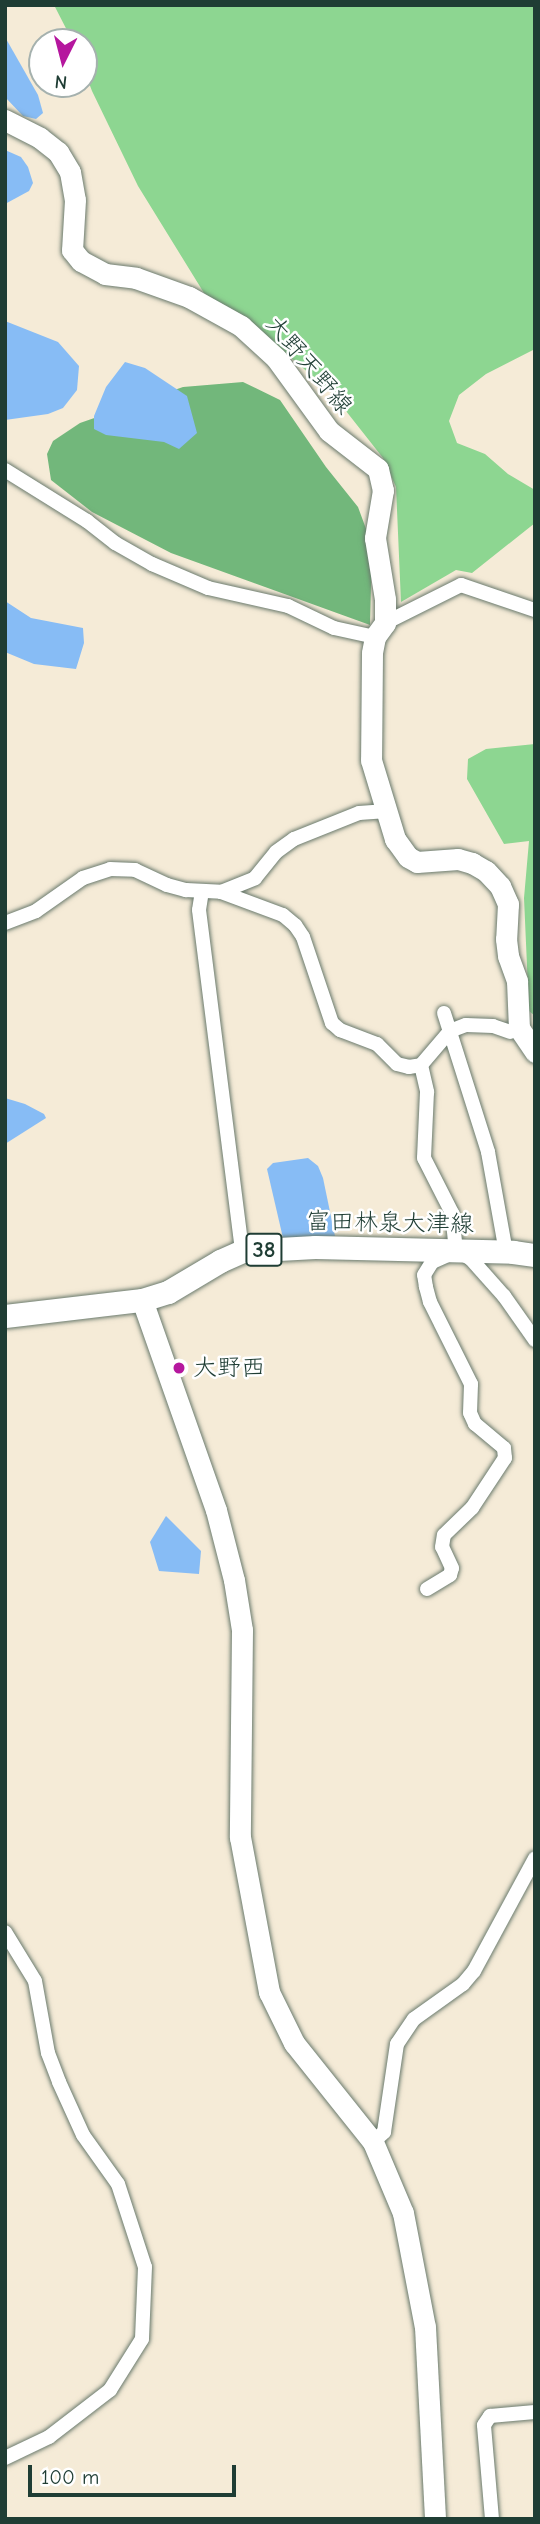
<!DOCTYPE html>
<meta charset="utf-8">
<style>
body{margin:0}
#map{position:relative;width:540px;height:2524px;overflow:hidden;background:#f5ebd7;font-family:"Comic Neue","Klee One",sans-serif}
div>[style]{position:absolute}
[style*='--x']{left:calc(var(--x)*1px);top:calc(var(--y)*1px);width:calc(var(--w)*1px);rotate:calc(var(--a)*1deg)}
.green>*{inset:0;background:#8dd691}
.forest>*{inset:0;background:#72b77b}
.water>*{inset:0;background:#87bcf5}
.roads{filter:drop-shadow(0 0 2px #6a7a6d) drop-shadow(0 0 2px #6a7a6d)}
.street>*{height:14px;margin:-7px;padding:0 7px;transform-origin:7px;border-radius:7px;background:#fff}
.secondary>*{height:21px;margin:-10.5px;padding:0 10.5px;transform-origin:10.5px;border-radius:10.5px;background:#fff}
.primary>*{height:23px;margin:-11.5px;padding:0 11.5px;transform-origin:11.5px;border-radius:11.5px;background:#fff}
.dots>*{width:19px;height:19px;translate:-50% -50%;box-sizing:border-box;border:4px solid #fff;border-radius:50%}
span{translate:-50% -50%;white-space:nowrap;text-align:center;line-height:1.15;-webkit-text-stroke:5px #fff;paint-order:stroke}
.shield-label span{padding:2px 5px;background:#fff;border:2px solid;border-radius:5px;-webkit-text-stroke-width:0}
.shield-label{font-size:23px;color:#1f3d34;font-weight:700}
.street-label{font-size:24px;color:#1f3d34}
.poi-label{font-size:24px;color:#1f3d34}
.left{translate:0 -50%;text-align:left}
.frame{position:absolute;inset:0;border:7px solid #1f3d34;pointer-events:none}
.north{position:absolute;left:28px;top:28px;width:70px;height:70px;box-sizing:border-box;background:#fff;border:2px solid #a5b1ae;border-radius:50%;rotate:186deg;font-size:19px;font-weight:700;line-height:28px;text-align:center;color:#1f3d34}
.north::after{content:'';display:block;margin:auto;width:24px;height:32px;background:#b5179e;clip-path:polygon(50% 0,100% 100%,50% 72%,0 100%)}
.scale{position:absolute;left:28px;top:2465px;width:208px;height:32px;box-sizing:border-box;border:4px solid #1f3d34;border-top:0;padding-left:9px;font-size:21px;line-height:24px;white-space:nowrap;color:#1f3d34;-webkit-text-stroke:5px #fff;paint-order:stroke}
</style>
<div id="map">
<div class="green">
<div style="clip-path:polygon(54px 5px,535px 5px,535px 349px,486px 374px,459px 395px,449px 421px,457px 443px,485px 454px,508px 474px,535px 490px,535px 523px,472px 573px,456px 570px,401px 602px,396px 487px,383px 458px,331px 392px,283px 351px,204px 293px,138px 186px,92px 91px,84px 70px,84px 42px,73px 42px)"></div>
<div style="clip-path:polygon(535px 744px,535px 1016px,529px 1011px,524px 898px,529px 841px,504px 844px,467px 779px,468px 759px,486px 749px)"></div>
</div>
<div class="forest">
<div style="clip-path:polygon(243px 382px,280px 400px,326px 467px,358px 507px,372px 545px,370px 625px,171px 553px,92px 512px,51px 480px,47px 454px,53px 441px,80px 423px,183px 387px)"></div>
</div>
<div class="water">
<div style="clip-path:polygon(5px 37px,38px 95px,43px 113px,36px 119px,23px 116px,5px 97px)"></div>
<div style="clip-path:polygon(5px 150px,21px 157px,28px 167px,33px 183px,29px 191px,5px 204px)"></div>
<div style="clip-path:polygon(5px 321px,58px 342px,79px 366px,77px 390px,63px 408px,48px 414px,5px 420px)"></div>
<div style="clip-path:polygon(125px 362px,145px 368px,187px 396px,197px 433px,179px 449px,164px 442px,106px 435px,94px 429px,94px 416px,106px 387px)"></div>
<div style="clip-path:polygon(5px 601px,31px 618px,83px 628px,84px 643px,76px 669px,34px 664px,5px 652px)"></div>
<div style="clip-path:polygon(5px 1098px,25px 1104px,44px 1114px,46px 1118px,5px 1144px)"></div>
<div style="clip-path:polygon(308px 1158px,318px 1166px,323px 1178px,335px 1236px,283px 1238px,267px 1169px,273px 1163px)"></div>
<div style="clip-path:polygon(166px 1516px,201px 1551px,199px 1574px,159px 1571px,150px 1542px)"></div>
</div>
<div class="roads">
<div class="street">
<div style="--x:5;--y:470;--w:97;--a:31.9"></div>
<div style="--x:87;--y:521;--w:36;--a:38"></div>
<div style="--x:115;--y:543;--w:43;--a:29.6"></div>
<div style="--x:152;--y:564;--w:61;--a:23.2"></div>
<div style="--x:208;--y:588;--w:82;--a:12.7"></div>
<div style="--x:288;--y:606;--w:51;--a:25.6"></div>
<div style="--x:334;--y:628;--w:42;--a:12.4"></div>
<div style="--x:385;--y:623;--w:85;--a:-26.6"></div>
<div style="--x:461;--y:585;--w:78;--a:18.7"></div>
<div style="--x:202;--y:891;--w:19;--a:99"></div>
<div style="--x:199;--y:910;--w:344;--a:82.8"></div>
<div style="--x:221;--y:892;--w:66;--a:20.4"></div>
<div style="--x:283;--y:915;--w:16;--a:40"></div>
<div style="--x:295;--y:925;--w:14;--a:56"></div>
<div style="--x:303;--y:937;--w:91;--a:71.4"></div>
<div style="--x:332;--y:1023;--w:11;--a:41"></div>
<div style="--x:340;--y:1030;--w:40;--a:21"></div>
<div style="--x:377;--y:1044;--w:28;--a:45"></div>
<div style="--x:397;--y:1064;--w:12;--a:14"></div>
<div style="--x:409;--y:1067;--w:12;--a:-9"></div>
<div style="--x:421;--y:1065;--w:45;--a:-49.5"></div>
<div style="--x:450;--y:1031;--w:17;--a:-21"></div>
<div style="--x:466;--y:1025;--w:27;--a:2"></div>
<div style="--x:493;--y:1026;--w:18;--a:19"></div>
<div style="--x:5;--y:923;--w:33;--a:-21"></div>
<div style="--x:36;--y:911;--w:57;--a:-35.1"></div>
<div style="--x:83;--y:878;--w:28;--a:-18"></div>
<div style="--x:110;--y:869;--w:25;--a:2"></div>
<div style="--x:135;--y:870;--w:35;--a:25"></div>
<div style="--x:167;--y:885;--w:20;--a:15"></div>
<div style="--x:186;--y:890;--w:35;--a:3"></div>
<div style="--x:221;--y:892;--w:37;--a:-22"></div>
<div style="--x:255;--y:878;--w:33;--a:-51"></div>
<div style="--x:276;--y:852;--w:22;--a:-36"></div>
<div style="--x:294;--y:839;--w:70;--a:-21.8"></div>
<div style="--x:359;--y:813;--w:28;--a:-4"></div>
<div style="--x:444;--y:1013;--w:146;--a:72.4"></div>
<div style="--x:488;--y:1152;--w:102;--a:79.8"></div>
<div style="--x:421;--y:1065;--w:28;--a:77"></div>
<div style="--x:427;--y:1092;--w:66;--a:92.6"></div>
<div style="--x:424;--y:1158;--w:62;--a:63"></div>
<div style="--x:452;--y:1213;--w:37;--a:84"></div>
<div style="--x:459;--y:1252;--w:14;--a:30"></div>
<div style="--x:471;--y:1259;--w:50;--a:48.3"></div>
<div style="--x:504;--y:1296;--w:54;--a:54.8"></div>
<div style="--x:427;--y:1589;--w:27;--a:-31"></div>
<div style="--x:450;--y:1575;--w:7;--a:-74"></div>
<div style="--x:452;--y:1568;--w:23;--a:-115"></div>
<div style="--x:442;--y:1547;--w:12;--a:-81"></div>
<div style="--x:444;--y:1535;--w:39;--a:-44"></div>
<div style="--x:472;--y:1508;--w:60;--a:-56.6"></div>
<div style="--x:505;--y:1458;--w:10;--a:-96"></div>
<div style="--x:504;--y:1448;--w:38;--a:-140"></div>
<div style="--x:475;--y:1424;--w:12;--a:-114"></div>
<div style="--x:470;--y:1413;--w:29;--a:-88"></div>
<div style="--x:471;--y:1384;--w:92;--a:-116.6"></div>
<div style="--x:430;--y:1302;--w:16;--a:-105"></div>
<div style="--x:426;--y:1287;--w:12;--a:-99"></div>
<div style="--x:424;--y:1275;--w:15;--a:-58"></div>
<div style="--x:432;--y:1262;--w:22;--a:-24"></div>
<div style="--x:5;--y:1932;--w:57;--a:58.5"></div>
<div style="--x:35;--y:1981;--w:73;--a:79.8"></div>
<div style="--x:48;--y:2053;--w:31;--a:69"></div>
<div style="--x:59;--y:2082;--w:58;--a:65.6"></div>
<div style="--x:83;--y:2135;--w:60;--a:54.5"></div>
<div style="--x:118;--y:2184;--w:87;--a:72"></div>
<div style="--x:145;--y:2267;--w:72;--a:92.4"></div>
<div style="--x:142;--y:2339;--w:60;--a:122.1"></div>
<div style="--x:110;--y:2390;--w:77;--a:142.4"></div>
<div style="--x:49;--y:2437;--w:49;--a:154.5"></div>
<div style="--x:373;--y:2142;--w:15;--a:-42"></div>
<div style="--x:384;--y:2132;--w:89;--a:-81.6"></div>
<div style="--x:397;--y:2044;--w:30;--a:-56"></div>
<div style="--x:414;--y:2019;--w:60;--a:-35.5"></div>
<div style="--x:463;--y:1984;--w:17;--a:-50"></div>
<div style="--x:474;--y:1971;--w:128;--a:-61.6"></div>
<div style="--x:492;--y:2519;--w:94;--a:-94.9"></div>
<div style="--x:484;--y:2425;--w:11;--a:-56"></div>
<div style="--x:490;--y:2416;--w:45;--a:-5.1"></div>
</div>
<div class="secondary">
<div style="--x:5;--y:120;--w:39;--a:27"></div>
<div style="--x:40;--y:138;--w:23;--a:38"></div>
<div style="--x:58;--y:152;--w:23;--a:59"></div>
<div style="--x:70;--y:172;--w:28;--a:80"></div>
<div style="--x:75;--y:200;--w:50;--a:93.4"></div>
<div style="--x:72;--y:250;--w:14;--a:51"></div>
<div style="--x:81;--y:261;--w:27;--a:28"></div>
<div style="--x:105;--y:274;--w:31;--a:7"></div>
<div style="--x:136;--y:278;--w:56;--a:19.7"></div>
<div style="--x:189;--y:297;--w:60;--a:29.1"></div>
<div style="--x:241;--y:326;--w:47;--a:42.4"></div>
<div style="--x:276;--y:358;--w:90;--a:54"></div>
<div style="--x:329;--y:431;--w:62;--a:37.8"></div>
<div style="--x:378;--y:469;--w:22;--a:77"></div>
<div style="--x:383;--y:490;--w:49;--a:99.5"></div>
<div style="--x:375;--y:538;--w:62;--a:80.7"></div>
<div style="--x:385;--y:599;--w:24;--a:90"></div>
<div style="--x:385;--y:623;--w:17;--a:126"></div>
<div style="--x:375;--y:637;--w:16;--a:101"></div>
<div style="--x:372;--y:653;--w:107;--a:90.5"></div>
<div style="--x:371;--y:760;--w:83;--a:73.1"></div>
<div style="--x:395;--y:839;--w:22;--a:54"></div>
<div style="--x:408;--y:857;--w:10;--a:29"></div>
<div style="--x:417;--y:862;--w:41;--a:-4.2"></div>
<div style="--x:458;--y:859;--w:15;--a:16"></div>
<div style="--x:472;--y:863;--w:16;--a:30"></div>
<div style="--x:486;--y:871;--w:21;--a:47"></div>
<div style="--x:500;--y:886;--w:20;--a:66"></div>
<div style="--x:508;--y:904;--w:35;--a:93"></div>
<div style="--x:506;--y:939;--w:17;--a:83"></div>
<div style="--x:508;--y:956;--w:27;--a:70"></div>
<div style="--x:517;--y:981;--w:47;--a:87.6"></div>
<div style="--x:519;--y:1028;--w:29;--a:56"></div>
<div style="--x:142;--y:1300;--w:223;--a:70.6"></div>
<div style="--x:216;--y:1510;--w:72;--a:75.6"></div>
<div style="--x:234;--y:1580;--w:51;--a:80.9"></div>
<div style="--x:242;--y:1630;--w:207;--a:90.6"></div>
<div style="--x:240;--y:1837;--w:158;--a:79.4"></div>
<div style="--x:269;--y:1992;--w:57;--a:63.9"></div>
<div style="--x:294;--y:2043;--w:127;--a:51.4"></div>
<div style="--x:373;--y:2142;--w:77;--a:67.1"></div>
<div style="--x:403;--y:2213;--w:116;--a:79.1"></div>
<div style="--x:425;--y:2327;--w:192;--a:87"></div>
</div>
<div class="primary">
<div style="--x:5;--y:1316;--w:138;--a:-6.7"></div>
<div style="--x:142;--y:1300;--w:27;--a:-17"></div>
<div style="--x:168;--y:1292;--w:61;--a:-30.8"></div>
<div style="--x:220;--y:1261;--w:24;--a:-24"></div>
<div style="--x:242;--y:1251;--w:73;--a:-3.1"></div>
<div style="--x:315;--y:1247;--w:198;--a:1.4"></div>
<div style="--x:513;--y:1252;--w:22;--a:8"></div>
</div>
</div>
<div class="dots">
<div style="left:179px;top:1368px;background:#b5179e"></div>
</div>
<div class="shield-label">
<span style="left:264px;top:1250px">38</span>
</div>
<div class="street-label">
<span style="left:309px;top:365px;rotate:50deg">大野天野線</span>
<span style="left:390px;top:1223px;rotate:1deg">富田林泉大津線</span>
</div>
<div class="poi-label">
<span class="left" style="left:193px;top:1368px">大野西</span>
</div>
<div class="frame"></div>
<div class="north">N</div>
<div class="scale">100 m</div>
</div>
